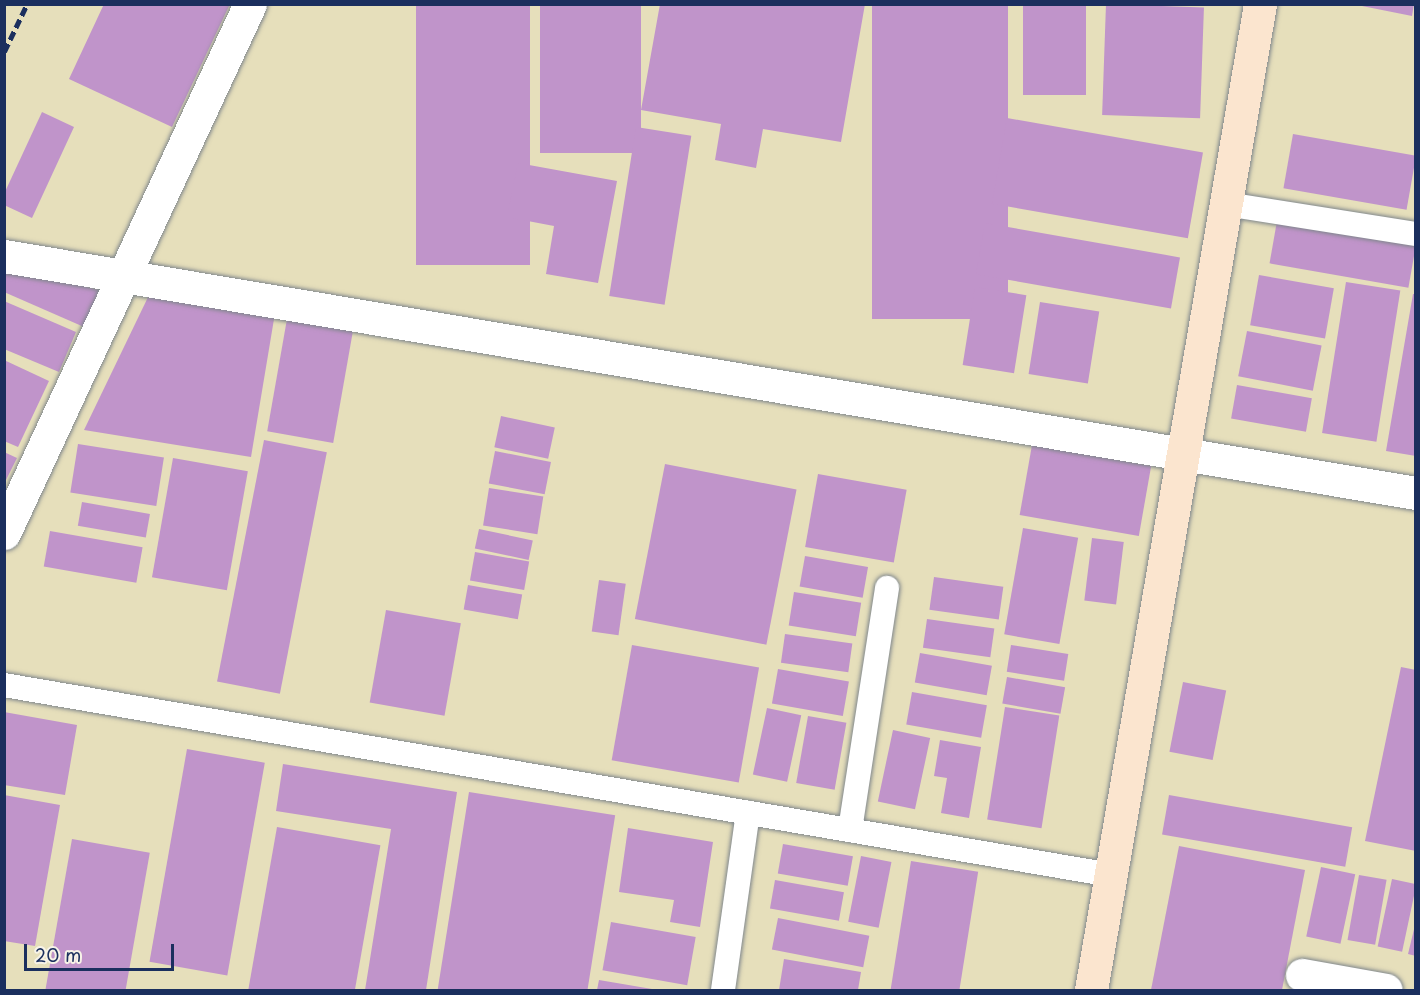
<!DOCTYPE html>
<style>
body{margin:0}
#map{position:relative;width:1420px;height:995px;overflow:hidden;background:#e6dfbb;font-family:"Playpen Sans",sans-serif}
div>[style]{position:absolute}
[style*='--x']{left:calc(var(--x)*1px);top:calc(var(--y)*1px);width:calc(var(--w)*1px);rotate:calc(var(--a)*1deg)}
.building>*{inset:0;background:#c094ca;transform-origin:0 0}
.roads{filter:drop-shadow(0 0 2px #80878c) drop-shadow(0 0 2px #80878c)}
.lane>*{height:24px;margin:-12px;padding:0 12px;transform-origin:12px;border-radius:12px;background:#fff}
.street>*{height:33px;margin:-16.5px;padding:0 16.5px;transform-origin:16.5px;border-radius:16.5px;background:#fff}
.secondary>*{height:33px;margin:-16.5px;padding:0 16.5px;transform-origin:16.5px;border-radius:16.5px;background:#fbe5cf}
.rail>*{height:4.5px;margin-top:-2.25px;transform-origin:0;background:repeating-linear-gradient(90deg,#1b2f5e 0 9px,transparent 0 13.5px)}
span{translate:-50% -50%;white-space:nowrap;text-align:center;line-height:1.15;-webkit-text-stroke:6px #f7f3e8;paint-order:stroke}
.frame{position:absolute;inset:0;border:6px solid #1b2f5e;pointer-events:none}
.scale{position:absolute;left:24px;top:944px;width:150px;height:27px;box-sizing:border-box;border:3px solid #1b2f5e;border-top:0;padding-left:8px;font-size:18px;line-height:21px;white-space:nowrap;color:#1b2f5e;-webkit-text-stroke:4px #f7f3e8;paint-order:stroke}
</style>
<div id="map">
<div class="building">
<div style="clip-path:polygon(104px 4px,230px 4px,172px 127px,69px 79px)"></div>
<div style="left:416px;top:4px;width:114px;height:261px"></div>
<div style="left:540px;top:4px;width:101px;height:149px"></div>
<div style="clip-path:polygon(660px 4px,865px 4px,841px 142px,763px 129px,756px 168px,715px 160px,721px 124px,641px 110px)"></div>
<div style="left:872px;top:4px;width:136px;height:315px"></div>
<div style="left:1023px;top:4px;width:63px;height:91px"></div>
<div style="left:1106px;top:4px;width:98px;height:111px;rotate:2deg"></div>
<div style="clip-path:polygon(1352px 4px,1414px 4px,1412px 16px)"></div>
<div style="clip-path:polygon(42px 112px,74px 127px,32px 218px,4px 205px,4px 194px)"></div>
<div style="left:1007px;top:118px;width:199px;height:87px;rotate:10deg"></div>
<div style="left:636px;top:127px;width:56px;height:171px;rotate:9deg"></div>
<div style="left:1293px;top:134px;width:125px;height:55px;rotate:10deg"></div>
<div style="clip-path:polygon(518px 163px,617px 181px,598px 283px,546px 274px,554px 226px,507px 217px)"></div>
<div style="left:1277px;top:221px;width:141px;height:43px;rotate:10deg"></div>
<div style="left:985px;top:223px;width:198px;height:52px;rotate:10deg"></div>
<div style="clip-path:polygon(4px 267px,99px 290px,84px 327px,4px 292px)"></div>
<div style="left:1259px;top:275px;width:76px;height:51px;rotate:10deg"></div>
<div style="left:1346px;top:282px;width:55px;height:153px;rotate:9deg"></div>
<div style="left:975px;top:287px;width:52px;height:79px;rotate:9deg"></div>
<div style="clip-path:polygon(150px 293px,275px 313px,251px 457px,84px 430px)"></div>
<div style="clip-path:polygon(1413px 294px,1416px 294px,1416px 456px,1386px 451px)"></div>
<div style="clip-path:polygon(4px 301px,76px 332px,59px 372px,4px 349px)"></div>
<div style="left:1040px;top:302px;width:60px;height:73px;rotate:9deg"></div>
<div style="left:287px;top:319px;width:67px;height:114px;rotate:10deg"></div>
<div style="left:1247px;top:331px;width:76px;height:46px;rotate:11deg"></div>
<div style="clip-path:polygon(4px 360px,49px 381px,18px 447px,4px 441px)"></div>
<div style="left:1237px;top:385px;width:76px;height:34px;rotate:10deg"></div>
<div style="left:501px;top:416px;width:55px;height:32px;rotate:12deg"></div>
<div style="left:264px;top:440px;width:64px;height:246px;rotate:11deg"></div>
<div style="left:78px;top:444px;width:87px;height:49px;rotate:9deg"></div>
<div style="left:1032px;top:445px;width:121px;height:71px;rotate:10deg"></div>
<div style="left:495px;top:451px;width:57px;height:33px;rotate:11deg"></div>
<div style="clip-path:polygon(4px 452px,17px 458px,4px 484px)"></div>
<div style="left:173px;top:458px;width:76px;height:121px;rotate:10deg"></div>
<div style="left:665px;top:464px;width:134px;height:158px;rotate:11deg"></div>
<div style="left:818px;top:474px;width:90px;height:74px;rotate:10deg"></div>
<div style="left:489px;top:488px;width:55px;height:38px;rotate:9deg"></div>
<div style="left:82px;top:502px;width:69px;height:24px;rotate:10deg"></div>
<div style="left:1023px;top:528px;width:56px;height:108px;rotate:10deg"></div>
<div style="left:479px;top:529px;width:55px;height:20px;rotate:12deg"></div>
<div style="left:50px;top:531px;width:94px;height:36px;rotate:10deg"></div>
<div style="left:1092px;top:538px;width:32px;height:63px;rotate:7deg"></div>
<div style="left:475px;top:552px;width:55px;height:29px;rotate:10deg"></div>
<div style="left:805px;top:556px;width:64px;height:31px;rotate:10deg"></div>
<div style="left:934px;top:577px;width:70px;height:33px;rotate:8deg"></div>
<div style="left:599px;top:580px;width:27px;height:52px;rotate:8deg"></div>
<div style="left:468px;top:585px;width:55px;height:25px;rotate:10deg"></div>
<div style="left:794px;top:592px;width:68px;height:34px;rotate:9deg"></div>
<div style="left:386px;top:610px;width:76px;height:94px;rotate:10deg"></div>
<div style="left:927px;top:619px;width:68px;height:29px;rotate:8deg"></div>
<div style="left:785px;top:634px;width:68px;height:29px;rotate:8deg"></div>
<div style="left:632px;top:645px;width:129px;height:117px;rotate:10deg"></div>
<div style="left:1011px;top:645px;width:58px;height:27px;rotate:9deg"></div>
<div style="left:920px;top:653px;width:73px;height:30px;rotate:10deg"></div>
<div style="clip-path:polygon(1401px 667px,1416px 670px,1416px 851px,1365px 841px)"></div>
<div style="left:778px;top:669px;width:72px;height:35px;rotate:10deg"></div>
<div style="left:1007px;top:677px;width:59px;height:27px;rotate:10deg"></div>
<div style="left:1183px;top:682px;width:44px;height:71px;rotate:11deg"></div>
<div style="left:912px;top:692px;width:76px;height:33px;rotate:10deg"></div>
<div style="left:1005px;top:707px;width:55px;height:114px;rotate:9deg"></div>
<div style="left:767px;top:708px;width:35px;height:68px;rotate:12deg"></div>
<div style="clip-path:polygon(4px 712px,77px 725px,65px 795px,4px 785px)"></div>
<div style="left:808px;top:716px;width:39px;height:68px;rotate:10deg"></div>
<div style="left:893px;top:730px;width:38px;height:73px;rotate:12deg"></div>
<div style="clip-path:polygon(940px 740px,981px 747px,969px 818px,941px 813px,947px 778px,934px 776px)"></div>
<div style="left:187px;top:749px;width:79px;height:216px;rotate:10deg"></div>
<div style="clip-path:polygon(283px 764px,457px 792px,426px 990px,365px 990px,391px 829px,276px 811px)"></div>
<div style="left:469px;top:792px;width:148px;height:201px;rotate:9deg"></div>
<div style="clip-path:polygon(4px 795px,60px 805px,35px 946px,4px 941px)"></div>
<div style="left:1169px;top:795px;width:186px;height:40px;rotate:10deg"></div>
<div style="left:277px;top:827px;width:105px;height:165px;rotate:10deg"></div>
<div style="clip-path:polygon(628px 828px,713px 842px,700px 927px,670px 922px,674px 900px,619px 892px)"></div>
<div style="left:72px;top:839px;width:79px;height:153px;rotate:10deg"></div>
<div style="left:783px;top:844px;width:71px;height:30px;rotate:10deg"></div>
<div style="clip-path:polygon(1179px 846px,1305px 870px,1282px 990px,1151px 990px)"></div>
<div style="left:861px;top:856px;width:31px;height:67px;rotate:11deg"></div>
<div style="left:911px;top:861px;width:68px;height:131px;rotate:9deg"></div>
<div style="left:1321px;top:867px;width:35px;height:71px;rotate:12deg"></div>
<div style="left:1359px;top:875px;width:28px;height:66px;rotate:10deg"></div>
<div style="left:1392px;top:879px;width:25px;height:69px;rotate:12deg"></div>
<div style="left:775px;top:880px;width:70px;height:29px;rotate:10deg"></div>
<div style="left:778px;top:918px;width:93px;height:32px;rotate:11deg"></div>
<div style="clip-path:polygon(1416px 921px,1416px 956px,1408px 954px)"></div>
<div style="left:611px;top:922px;width:86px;height:49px;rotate:10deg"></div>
<div style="clip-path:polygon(784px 959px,861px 972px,858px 990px,779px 990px)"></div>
<div style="clip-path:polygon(599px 980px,652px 989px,652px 990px,597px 990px)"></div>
</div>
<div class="roads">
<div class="lane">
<div style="--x:1226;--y:204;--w:192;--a:9"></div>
<div style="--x:4;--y:685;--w:1123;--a:9.74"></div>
<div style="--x:850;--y:830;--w:245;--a:-81.3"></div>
<div style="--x:723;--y:990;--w:179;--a:-82"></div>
</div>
<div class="street">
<div style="--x:4;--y:256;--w:1432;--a:9.53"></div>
<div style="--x:4;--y:533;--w:583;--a:-65.06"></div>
<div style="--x:1302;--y:975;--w:85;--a:10.1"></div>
</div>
<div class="secondary">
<div style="--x:1091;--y:990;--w:1000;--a:-80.27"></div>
</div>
</div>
<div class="rail">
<div style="--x:4;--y:52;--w:53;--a:-64.4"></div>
</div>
<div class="frame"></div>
<div class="scale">20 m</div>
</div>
